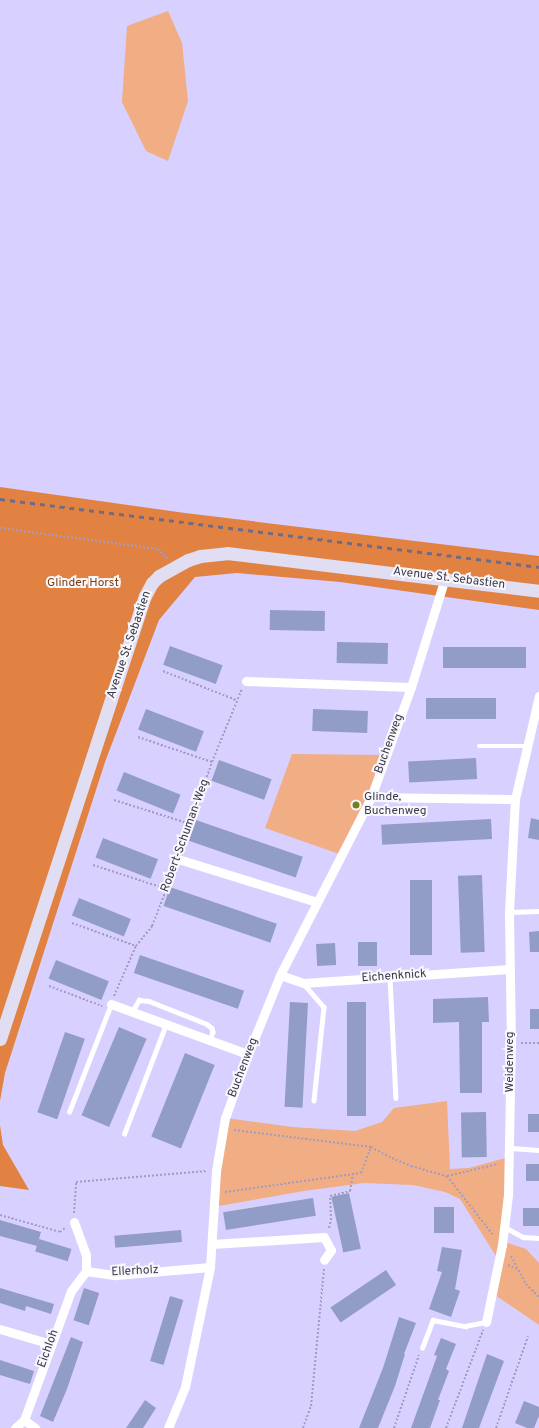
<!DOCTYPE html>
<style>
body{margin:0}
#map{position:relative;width:539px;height:1428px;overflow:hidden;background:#d8d1ff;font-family:Overpass,sans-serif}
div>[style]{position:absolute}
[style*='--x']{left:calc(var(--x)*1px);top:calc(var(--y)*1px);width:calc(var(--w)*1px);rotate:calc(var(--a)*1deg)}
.green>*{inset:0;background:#f1ad84}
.forest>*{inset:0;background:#e18242}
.building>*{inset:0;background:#919dc7;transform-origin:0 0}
.path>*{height:2px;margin-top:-1px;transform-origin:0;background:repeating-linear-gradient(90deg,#a29cc1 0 2px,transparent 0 4px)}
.service>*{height:4.5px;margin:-2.25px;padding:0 2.25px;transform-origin:2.25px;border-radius:2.25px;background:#fff}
.minor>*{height:9px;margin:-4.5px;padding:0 4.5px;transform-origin:4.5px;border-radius:4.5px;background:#fff}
.secondary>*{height:13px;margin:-6.5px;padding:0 6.5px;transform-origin:6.5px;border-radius:6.5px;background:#e1ddf2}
.rail>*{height:3px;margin-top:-1.5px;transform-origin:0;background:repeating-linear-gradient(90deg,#6f6b86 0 5px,transparent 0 10px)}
.dots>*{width:11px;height:11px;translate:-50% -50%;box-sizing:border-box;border:2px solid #f9f8fd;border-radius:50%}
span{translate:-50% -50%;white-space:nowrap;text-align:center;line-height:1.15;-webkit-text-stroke:4px #f9f8fd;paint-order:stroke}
.street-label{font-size:12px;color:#3c394b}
.park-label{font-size:12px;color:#7c3e10}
.poi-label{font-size:12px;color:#3c394b}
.left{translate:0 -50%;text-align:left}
</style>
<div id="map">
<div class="green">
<div style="clip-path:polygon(168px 11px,182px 43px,188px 101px,168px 161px,146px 151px,122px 102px,127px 26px)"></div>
<div style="clip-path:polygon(292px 754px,386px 755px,342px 855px,265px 828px)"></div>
<div style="clip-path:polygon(447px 1101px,450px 1169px,469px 1168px,513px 1156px,505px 1242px,526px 1249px,539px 1263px,539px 1325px,495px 1295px,501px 1264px,460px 1199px,445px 1192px,413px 1185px,364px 1183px,304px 1191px,213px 1207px,225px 1118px,293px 1127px,355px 1131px,382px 1122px,394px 1108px)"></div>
</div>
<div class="forest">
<div style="clip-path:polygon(0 487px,185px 513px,539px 556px,539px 610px,340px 582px,237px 573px,195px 577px,159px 620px,105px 762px,5px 1073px,0 1101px)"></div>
<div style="clip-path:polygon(0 1125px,3px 1145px,29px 1190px,0 1186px)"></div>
</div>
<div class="building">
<div style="left:270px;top:610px;width:55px;height:20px;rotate:1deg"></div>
<div style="left:337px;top:642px;width:51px;height:21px;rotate:1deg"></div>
<div style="left:170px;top:646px;width:56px;height:20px;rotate:20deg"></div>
<div style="left:526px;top:647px;width:21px;height:83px;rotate:90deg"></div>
<div style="left:496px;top:698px;width:21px;height:70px;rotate:90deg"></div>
<div style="left:146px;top:709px;width:62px;height:22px;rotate:21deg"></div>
<div style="left:313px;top:709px;width:55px;height:22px;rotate:2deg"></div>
<div style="left:476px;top:758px;width:21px;height:68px;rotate:87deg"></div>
<div style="left:219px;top:760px;width:56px;height:22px;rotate:20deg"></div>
<div style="left:124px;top:772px;width:61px;height:20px;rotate:22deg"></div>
<div style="clip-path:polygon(531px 818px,539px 820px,539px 840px,528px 838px)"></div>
<div style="left:491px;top:819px;width:20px;height:110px;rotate:87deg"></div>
<div style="left:196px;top:820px;width:113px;height:22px;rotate:19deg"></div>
<div style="left:103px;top:838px;width:59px;height:21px;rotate:21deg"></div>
<div style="left:482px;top:875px;width:77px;height:24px;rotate:88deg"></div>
<div style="left:410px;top:880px;width:22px;height:75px"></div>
<div style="left:170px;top:887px;width:113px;height:20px;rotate:19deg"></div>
<div style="left:79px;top:898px;width:56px;height:19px;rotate:22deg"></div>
<div style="clip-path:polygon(539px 931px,539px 952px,530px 952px,529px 932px)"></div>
<div style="left:358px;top:942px;width:19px;height:24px"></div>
<div style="left:335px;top:943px;width:22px;height:19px;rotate:87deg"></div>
<div style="left:140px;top:955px;width:110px;height:19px;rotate:19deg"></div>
<div style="left:56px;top:960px;width:57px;height:20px;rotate:22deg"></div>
<div style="clip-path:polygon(488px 997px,489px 1022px,482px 1022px,482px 1093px,460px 1093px,459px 1022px,433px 1023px,433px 999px)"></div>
<div style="left:290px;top:1002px;width:18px;height:105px;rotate:3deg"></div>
<div style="left:347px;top:1002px;width:19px;height:114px"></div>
<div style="left:530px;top:1009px;width:9px;height:20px"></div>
<div style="left:119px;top:1027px;width:30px;height:96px;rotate:23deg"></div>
<div style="left:65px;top:1032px;width:21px;height:85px;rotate:19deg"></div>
<div style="left:185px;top:1053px;width:32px;height:90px;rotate:22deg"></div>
<div style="left:486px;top:1112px;width:45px;height:25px;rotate:89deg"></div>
<div style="left:528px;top:1114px;width:11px;height:18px"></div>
<div style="left:526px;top:1164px;width:13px;height:17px"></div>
<div style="left:349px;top:1193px;width:57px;height:18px;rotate:78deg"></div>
<div style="left:313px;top:1198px;width:18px;height:91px;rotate:81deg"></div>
<div style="left:434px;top:1207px;width:20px;height:26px"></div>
<div style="left:523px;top:1208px;width:16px;height:18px"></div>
<div style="clip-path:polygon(0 1220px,41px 1232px,37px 1246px,0 1236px)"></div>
<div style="left:181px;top:1230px;width:12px;height:67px;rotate:85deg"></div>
<div style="left:39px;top:1239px;width:34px;height:13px;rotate:17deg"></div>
<div style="clip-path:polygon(442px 1247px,462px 1250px,455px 1289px,460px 1291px,451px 1317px,429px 1309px,442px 1272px,437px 1271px)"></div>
<div style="left:386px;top:1270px;width:18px;height:67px;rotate:56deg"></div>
<div style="clip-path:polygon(0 1288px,54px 1304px,51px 1314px,26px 1306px,25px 1311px,0 1303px)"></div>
<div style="left:84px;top:1288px;width:16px;height:34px;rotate:18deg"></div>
<div style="left:170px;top:1296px;width:14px;height:68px;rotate:17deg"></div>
<div style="clip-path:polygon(399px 1317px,416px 1323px,404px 1354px,405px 1354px,395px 1386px,378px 1428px,359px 1428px,383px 1368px)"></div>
<div style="clip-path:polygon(71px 1337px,83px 1342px,67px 1389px,53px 1422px,40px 1416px)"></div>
<div style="clip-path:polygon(441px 1338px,456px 1344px,446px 1369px,449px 1371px,438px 1400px,440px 1400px,430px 1428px,411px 1428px,427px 1384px,437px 1356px,434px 1355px)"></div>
<div style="clip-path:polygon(487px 1354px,504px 1361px,479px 1428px,462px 1428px)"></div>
<div style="clip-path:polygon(0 1360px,34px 1371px,30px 1384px,0 1375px)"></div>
<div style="clip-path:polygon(145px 1400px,156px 1408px,147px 1422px,143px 1428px,126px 1428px)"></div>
<div style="clip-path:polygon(524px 1401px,539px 1407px,539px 1416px,534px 1428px,527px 1428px,515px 1423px)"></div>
</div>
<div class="path">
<div style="--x:0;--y:528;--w:159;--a:7.6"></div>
<div style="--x:158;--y:549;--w:14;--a:45"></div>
<div style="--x:163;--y:671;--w:79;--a:21.7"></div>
<div style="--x:138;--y:737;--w:78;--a:18.7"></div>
<div style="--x:114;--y:800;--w:80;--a:17.5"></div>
<div style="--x:182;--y:849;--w:92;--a:-71"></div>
<div style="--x:212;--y:762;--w:79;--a:-67.7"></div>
<div style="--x:93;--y:865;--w:78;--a:18"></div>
<div style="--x:72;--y:923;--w:68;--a:19.8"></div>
<div style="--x:49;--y:986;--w:57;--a:20.7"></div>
<div style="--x:114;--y:996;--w:55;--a:-66.3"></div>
<div style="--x:136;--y:946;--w:26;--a:-51"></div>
<div style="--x:152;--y:926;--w:62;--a:-68.4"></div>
<div style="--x:521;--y:1043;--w:18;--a:0"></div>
<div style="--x:234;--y:1130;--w:138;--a:7.1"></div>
<div style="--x:447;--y:1176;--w:75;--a:52.1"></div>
<div style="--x:225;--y:1192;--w:137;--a:-8"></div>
<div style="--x:361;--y:1173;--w:28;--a:-69"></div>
<div style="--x:371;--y:1147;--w:24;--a:28"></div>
<div style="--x:392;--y:1158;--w:21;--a:23"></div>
<div style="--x:411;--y:1166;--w:37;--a:16"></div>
<div style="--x:447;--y:1176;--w:52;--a:-13.2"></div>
<div style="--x:74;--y:1213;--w:31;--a:-86"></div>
<div style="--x:76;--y:1182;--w:131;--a:-4.8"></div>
<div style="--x:0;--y:1215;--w:62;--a:15.8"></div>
<div style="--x:60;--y:1232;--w:6;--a:-39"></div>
<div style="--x:329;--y:1228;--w:8;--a:-76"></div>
<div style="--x:331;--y:1220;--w:24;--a:-92"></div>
<div style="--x:330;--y:1196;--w:21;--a:-14"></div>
<div style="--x:350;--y:1191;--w:17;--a:-80"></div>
<div style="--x:511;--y:1256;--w:32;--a:62"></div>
<div style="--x:526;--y:1284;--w:18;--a:45"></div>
<div style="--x:508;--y:1265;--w:10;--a:24"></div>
<div style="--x:303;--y:1428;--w:23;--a:-70"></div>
<div style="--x:311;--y:1406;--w:138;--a:-84.6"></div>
<div style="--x:394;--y:1428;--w:77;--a:-71.1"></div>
<div style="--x:446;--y:1428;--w:105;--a:-69.3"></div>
<div style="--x:496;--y:1428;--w:97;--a:-70.8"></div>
</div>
<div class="service">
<div style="--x:479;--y:746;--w:48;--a:0"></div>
<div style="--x:509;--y:912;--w:30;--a:-2"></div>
<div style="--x:390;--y:977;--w:121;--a:87.2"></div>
<div style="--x:303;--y:983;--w:32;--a:49"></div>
<div style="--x:324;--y:1007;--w:94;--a:96.1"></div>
<div style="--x:132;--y:1012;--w:14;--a:-60"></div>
<div style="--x:139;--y:1000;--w:10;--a:6"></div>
<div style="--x:149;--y:1001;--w:62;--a:21.6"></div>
<div style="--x:207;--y:1024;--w:6;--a:39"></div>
<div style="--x:212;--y:1028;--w:4;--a:76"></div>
<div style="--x:213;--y:1032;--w:9;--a:111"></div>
<div style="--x:69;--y:1112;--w:116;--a:-68.7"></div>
<div style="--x:124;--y:1134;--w:118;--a:-69.1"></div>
<div style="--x:511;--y:1148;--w:28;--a:4"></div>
<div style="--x:505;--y:1227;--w:21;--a:29"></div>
<div style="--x:523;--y:1237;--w:16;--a:4"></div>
<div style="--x:422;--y:1348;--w:30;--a:-69"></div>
<div style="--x:433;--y:1320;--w:33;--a:11"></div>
<div style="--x:465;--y:1326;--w:21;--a:-11"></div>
</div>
<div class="minor">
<div style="--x:246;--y:681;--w:165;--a:2.1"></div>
<div style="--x:371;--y:797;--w:144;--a:0.8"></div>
<div style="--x:178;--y:859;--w:145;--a:17.2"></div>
<div style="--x:280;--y:975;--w:24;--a:19"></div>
<div style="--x:303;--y:983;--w:207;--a:-3.9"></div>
<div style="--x:111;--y:1004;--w:146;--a:20.1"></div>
<div style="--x:74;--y:1222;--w:35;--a:70"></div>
<div style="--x:86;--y:1255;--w:16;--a:90"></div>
<div style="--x:86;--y:1271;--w:30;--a:8"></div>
<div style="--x:116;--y:1275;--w:94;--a:-4.9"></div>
<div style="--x:212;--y:1244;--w:112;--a:-3.6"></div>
<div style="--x:324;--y:1237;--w:15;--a:62"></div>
<div style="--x:331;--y:1250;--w:12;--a:125"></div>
<div style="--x:486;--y:1322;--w:79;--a:-78.3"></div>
<div style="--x:502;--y:1245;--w:50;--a:-83.2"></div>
<div style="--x:508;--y:1195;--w:152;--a:-88.9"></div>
<div style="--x:511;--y:1043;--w:131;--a:-90.9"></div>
<div style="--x:509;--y:912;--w:113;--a:-87"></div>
<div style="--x:515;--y:799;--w:106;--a:-76.9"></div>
<div style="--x:0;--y:1329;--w:53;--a:16.4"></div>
<div style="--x:24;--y:1420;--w:14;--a:36"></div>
<div style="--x:15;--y:1428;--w:12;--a:-42"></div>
<div style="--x:24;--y:1420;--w:137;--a:-70"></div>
<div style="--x:71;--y:1291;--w:25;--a:-53"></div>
<div style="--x:168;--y:1428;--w:44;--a:-67.5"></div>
<div style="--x:185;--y:1387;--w:123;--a:-78.2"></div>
<div style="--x:210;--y:1267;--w:96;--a:-86.4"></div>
<div style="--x:216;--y:1171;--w:54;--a:-80.4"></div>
<div style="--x:225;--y:1118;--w:68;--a:-70.2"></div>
<div style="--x:248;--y:1054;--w:85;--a:-67.9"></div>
<div style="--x:280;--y:975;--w:200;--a:-62.9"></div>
<div style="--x:371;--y:797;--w:117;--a:-70"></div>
<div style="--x:411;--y:687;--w:114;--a:-72.7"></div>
</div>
<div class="secondary">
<div style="--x:0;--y:1039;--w:466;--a:-71.9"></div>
<div style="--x:145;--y:596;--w:15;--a:-62"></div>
<div style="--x:152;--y:583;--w:10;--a:-45"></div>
<div style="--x:159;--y:576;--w:33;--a:-29"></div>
<div style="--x:188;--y:560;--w:13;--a:-18"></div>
<div style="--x:200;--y:556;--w:27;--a:-6"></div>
<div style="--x:227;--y:553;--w:314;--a:6.9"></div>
</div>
<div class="rail">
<div style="--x:0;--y:499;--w:543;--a:7.19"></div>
</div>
<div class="dots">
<div style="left:356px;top:805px;background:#787c25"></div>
</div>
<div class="street-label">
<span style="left:449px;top:579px;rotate:7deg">Avenue St. Sebastien</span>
<span style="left:130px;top:645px;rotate:-71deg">Avenue St. Sebastien</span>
<span style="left:390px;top:744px;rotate:-70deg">Buchenweg</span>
<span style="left:186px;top:836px;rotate:-70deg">Robert-Schuman-Weg</span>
<span style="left:394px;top:977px;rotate:-4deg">Eichenknick</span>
<span style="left:511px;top:1062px;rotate:-90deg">Weidenweg</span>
<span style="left:244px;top:1068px;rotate:-69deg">Buchenweg</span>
<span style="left:135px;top:1272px;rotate:-3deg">Ellerholz</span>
<span style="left:49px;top:1349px;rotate:-70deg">Eichloh</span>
</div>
<div class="park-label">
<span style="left:83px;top:584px">Glinder Horst</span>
</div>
<div class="poi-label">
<span class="left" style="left:364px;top:805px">Glinde,<br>Buchenweg</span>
</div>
</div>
